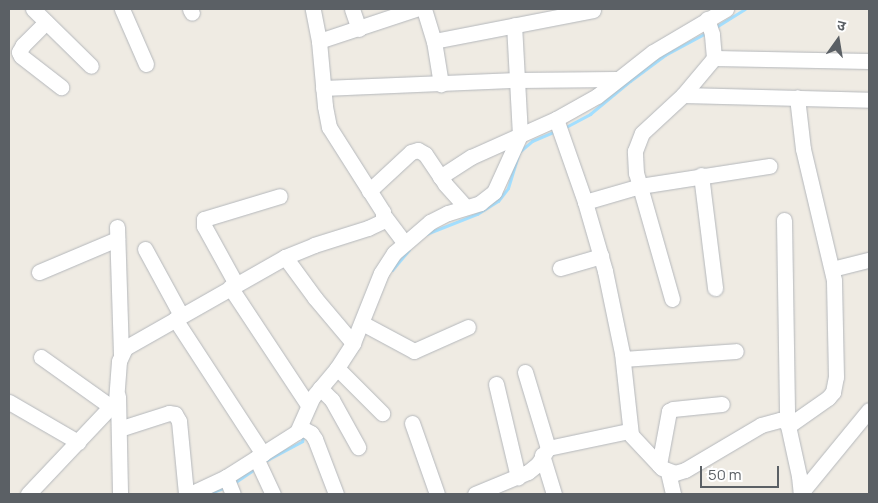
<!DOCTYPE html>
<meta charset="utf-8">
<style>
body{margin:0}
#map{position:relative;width:878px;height:503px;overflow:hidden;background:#efebe3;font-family:Manrope,"Noto Sans Devanagari",sans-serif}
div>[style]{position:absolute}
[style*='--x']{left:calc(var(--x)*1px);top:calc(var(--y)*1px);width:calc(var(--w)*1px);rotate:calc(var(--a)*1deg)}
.stream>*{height:3px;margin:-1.5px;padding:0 1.5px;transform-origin:1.5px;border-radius:1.5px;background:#a3dfff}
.roads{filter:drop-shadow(0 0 1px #b4b7bb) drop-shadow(0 0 1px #b4b7bb)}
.minor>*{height:15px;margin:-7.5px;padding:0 7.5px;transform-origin:7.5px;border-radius:7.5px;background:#fff}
span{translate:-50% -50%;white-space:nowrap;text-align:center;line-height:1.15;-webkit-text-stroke:4.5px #fff;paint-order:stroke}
.frame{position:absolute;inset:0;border:10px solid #5b6065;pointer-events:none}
.north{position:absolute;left:813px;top:15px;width:50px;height:50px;-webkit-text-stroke:4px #fff;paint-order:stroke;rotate:13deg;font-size:14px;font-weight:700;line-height:20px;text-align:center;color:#5b6065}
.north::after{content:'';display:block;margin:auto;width:18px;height:22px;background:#5b6065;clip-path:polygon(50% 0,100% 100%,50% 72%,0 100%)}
.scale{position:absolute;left:700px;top:466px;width:79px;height:22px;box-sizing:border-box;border:2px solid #5b6065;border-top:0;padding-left:6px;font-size:15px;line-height:18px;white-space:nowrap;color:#5b6065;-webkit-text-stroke:4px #fff;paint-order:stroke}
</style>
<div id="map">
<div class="stream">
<div style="--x:716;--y:27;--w:34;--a:-32"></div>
<div style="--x:564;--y:128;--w:30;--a:-28"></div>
<div style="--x:590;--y:114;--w:52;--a:-39.5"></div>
<div style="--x:630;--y:81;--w:44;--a:-36.6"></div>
<div style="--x:665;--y:55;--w:47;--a:-28.2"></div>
<div style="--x:426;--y:234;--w:55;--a:-21.4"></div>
<div style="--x:477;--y:214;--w:25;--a:-32"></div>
<div style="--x:498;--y:201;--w:16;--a:-52"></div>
<div style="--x:508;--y:188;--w:38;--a:-73"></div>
<div style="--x:519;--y:152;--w:17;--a:-40"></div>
<div style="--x:532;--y:141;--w:26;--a:-23"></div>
<div style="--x:392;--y:270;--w:26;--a:-50"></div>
<div style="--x:267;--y:460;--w:40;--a:-28"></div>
<div style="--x:302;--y:441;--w:7;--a:-74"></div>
<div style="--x:234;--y:483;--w:27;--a:-34"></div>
<div style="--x:207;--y:494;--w:20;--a:-20"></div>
</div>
<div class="roads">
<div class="minor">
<div style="--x:33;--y:9;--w:81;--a:44.5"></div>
<div style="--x:122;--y:9;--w:60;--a:66.4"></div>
<div style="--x:190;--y:9;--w:4;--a:63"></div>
<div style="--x:352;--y:9;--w:21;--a:71"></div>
<div style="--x:424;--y:9;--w:34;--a:73"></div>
<div style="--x:434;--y:41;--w:44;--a:80.8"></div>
<div style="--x:726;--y:9;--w:85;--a:149.5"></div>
<div style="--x:653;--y:52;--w:71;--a:141.8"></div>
<div style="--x:597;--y:96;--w:47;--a:150.7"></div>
<div style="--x:556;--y:119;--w:88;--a:70.7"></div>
<div style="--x:585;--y:202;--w:72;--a:73.8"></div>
<div style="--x:605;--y:271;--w:84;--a:78.3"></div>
<div style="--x:622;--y:353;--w:82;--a:83.7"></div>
<div style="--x:631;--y:435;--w:45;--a:46.8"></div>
<div style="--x:662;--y:468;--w:14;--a:21"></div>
<div style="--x:675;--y:473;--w:10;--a:-17"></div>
<div style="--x:685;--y:470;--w:88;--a:-30.6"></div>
<div style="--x:761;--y:425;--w:20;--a:-15"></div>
<div style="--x:780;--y:420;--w:7;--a:8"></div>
<div style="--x:787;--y:421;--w:56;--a:77.7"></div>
<div style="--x:799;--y:476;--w:18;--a:84"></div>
<div style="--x:46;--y:22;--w:33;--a:135"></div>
<div style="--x:23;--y:45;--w:8;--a:120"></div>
<div style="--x:19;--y:52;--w:4;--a:63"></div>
<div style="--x:21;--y:56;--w:51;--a:37.8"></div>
<div style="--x:319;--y:41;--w:102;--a:-18.3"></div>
<div style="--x:434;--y:41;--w:162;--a:-11"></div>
<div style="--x:714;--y:58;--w:155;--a:1.1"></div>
<div style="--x:323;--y:88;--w:194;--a:-2.4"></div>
<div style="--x:517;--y:80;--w:100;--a:-0.6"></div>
<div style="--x:683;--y:95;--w:186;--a:1.5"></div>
<div style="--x:701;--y:175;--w:114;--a:82.9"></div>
<div style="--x:440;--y:177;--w:37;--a:-33"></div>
<div style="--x:471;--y:157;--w:93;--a:-24.1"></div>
<div style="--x:369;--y:191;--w:57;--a:-42.9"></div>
<div style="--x:411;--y:152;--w:7;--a:-16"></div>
<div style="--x:418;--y:150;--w:8;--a:30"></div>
<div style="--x:425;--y:154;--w:36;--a:56"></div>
<div style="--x:445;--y:184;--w:31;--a:48"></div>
<div style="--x:585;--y:202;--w:57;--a:-16.2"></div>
<div style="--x:640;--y:186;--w:131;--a:-8.8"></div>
<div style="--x:385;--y:217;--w:31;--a:53"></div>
<div style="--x:784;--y:220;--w:201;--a:89.1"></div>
<div style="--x:117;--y:227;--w:127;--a:88.2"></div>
<div style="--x:145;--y:249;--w:75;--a:61.4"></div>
<div style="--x:285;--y:257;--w:51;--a:53.8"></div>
<div style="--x:315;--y:298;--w:59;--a:49.8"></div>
<div style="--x:560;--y:268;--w:43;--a:-16.3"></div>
<div style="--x:832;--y:269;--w:38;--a:-14"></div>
<div style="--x:39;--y:272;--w:85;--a:-22.9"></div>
<div style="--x:236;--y:284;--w:66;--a:-118.9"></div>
<div style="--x:204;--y:226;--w:7;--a:-90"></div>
<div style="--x:204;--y:219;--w:79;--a:-16.8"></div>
<div style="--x:230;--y:287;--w:141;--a:56.5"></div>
<div style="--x:672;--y:299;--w:131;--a:-105.9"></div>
<div style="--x:636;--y:173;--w:22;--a:-93"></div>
<div style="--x:635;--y:151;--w:19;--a:-69"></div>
<div style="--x:642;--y:133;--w:56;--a:-42.8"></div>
<div style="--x:683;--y:95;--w:48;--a:-50"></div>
<div style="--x:714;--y:58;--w:24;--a:-95"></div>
<div style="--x:712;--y:34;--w:16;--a:-108"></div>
<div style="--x:175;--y:319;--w:161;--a:56.9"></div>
<div style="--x:362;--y:323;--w:59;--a:28.3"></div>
<div style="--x:414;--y:351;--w:59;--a:-24"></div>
<div style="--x:41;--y:357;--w:86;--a:35.5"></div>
<div style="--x:623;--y:359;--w:113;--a:-4"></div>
<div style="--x:337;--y:368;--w:64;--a:45"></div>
<div style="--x:525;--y:372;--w:79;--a:73.2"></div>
<div style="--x:496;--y:384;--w:96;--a:76.7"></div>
<div style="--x:320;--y:388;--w:17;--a:45"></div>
<div style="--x:332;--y:400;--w:54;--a:61"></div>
<div style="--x:118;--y:396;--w:98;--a:88.8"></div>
<div style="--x:9;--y:402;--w:80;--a:30.1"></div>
<div style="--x:412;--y:423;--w:75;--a:70.6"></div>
<div style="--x:788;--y:426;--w:49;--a:-35"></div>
<div style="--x:828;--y:398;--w:8;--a:-50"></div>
<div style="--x:833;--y:392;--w:15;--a:-79"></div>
<div style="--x:836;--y:377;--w:97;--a:-91.2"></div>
<div style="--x:834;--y:280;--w:135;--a:-103.3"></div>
<div style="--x:803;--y:149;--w:52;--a:-96.6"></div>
<div style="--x:300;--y:427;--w:13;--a:29"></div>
<div style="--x:311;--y:433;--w:7;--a:56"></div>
<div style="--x:315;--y:439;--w:59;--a:69.1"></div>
<div style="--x:119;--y:429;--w:52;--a:-17.7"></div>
<div style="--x:169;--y:413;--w:6;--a:9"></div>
<div style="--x:175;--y:414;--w:8;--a:60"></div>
<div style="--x:179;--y:421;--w:73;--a:84.5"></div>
<div style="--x:542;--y:455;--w:41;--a:72.9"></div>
<div style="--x:256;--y:458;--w:40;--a:65"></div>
<div style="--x:659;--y:465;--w:55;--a:-79.5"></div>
<div style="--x:669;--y:411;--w:4;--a:-27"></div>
<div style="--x:673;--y:409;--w:49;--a:-5.8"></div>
<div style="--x:668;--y:472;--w:23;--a:77"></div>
<div style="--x:226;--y:477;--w:18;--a:68"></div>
<div style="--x:801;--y:493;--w:107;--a:-50.7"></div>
<div style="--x:28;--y:494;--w:128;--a:-46.6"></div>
<div style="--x:116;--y:401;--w:40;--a:-85.7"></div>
<div style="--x:119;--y:361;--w:14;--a:-65"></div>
<div style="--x:125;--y:348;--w:184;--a:-29.6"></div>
<div style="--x:285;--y:257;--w:31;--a:-22"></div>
<div style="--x:314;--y:245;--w:57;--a:-17.5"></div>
<div style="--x:368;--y:228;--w:17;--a:-25"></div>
<div style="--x:383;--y:221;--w:9;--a:-90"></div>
<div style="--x:383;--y:212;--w:101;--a:-122.4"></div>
<div style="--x:329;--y:127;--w:21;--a:-101"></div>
<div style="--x:325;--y:106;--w:65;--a:-95.3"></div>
<div style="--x:319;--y:41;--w:33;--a:-101"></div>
<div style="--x:190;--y:494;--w:40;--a:-25"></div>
<div style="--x:226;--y:477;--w:84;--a:-32.4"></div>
<div style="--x:297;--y:432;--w:37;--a:-66"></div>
<div style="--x:312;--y:398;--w:39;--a:-50"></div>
<div style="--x:337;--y:368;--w:30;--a:-57"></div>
<div style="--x:353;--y:343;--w:75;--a:-68.2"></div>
<div style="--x:381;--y:273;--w:24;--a:-57"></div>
<div style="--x:394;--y:253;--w:48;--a:-40.7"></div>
<div style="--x:430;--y:222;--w:20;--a:-27"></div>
<div style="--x:448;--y:213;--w:34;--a:-17"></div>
<div style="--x:480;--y:203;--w:18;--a:-38"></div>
<div style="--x:494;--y:192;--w:63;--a:-65.5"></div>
<div style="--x:520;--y:135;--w:110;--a:-93.1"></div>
<div style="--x:475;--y:494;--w:57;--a:-22.5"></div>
<div style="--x:528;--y:472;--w:13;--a:-39"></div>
<div style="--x:538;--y:464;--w:19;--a:-58"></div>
<div style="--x:548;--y:448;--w:83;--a:-11.9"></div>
</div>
</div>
<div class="frame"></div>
<div class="north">उ</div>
<div class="scale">50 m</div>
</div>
